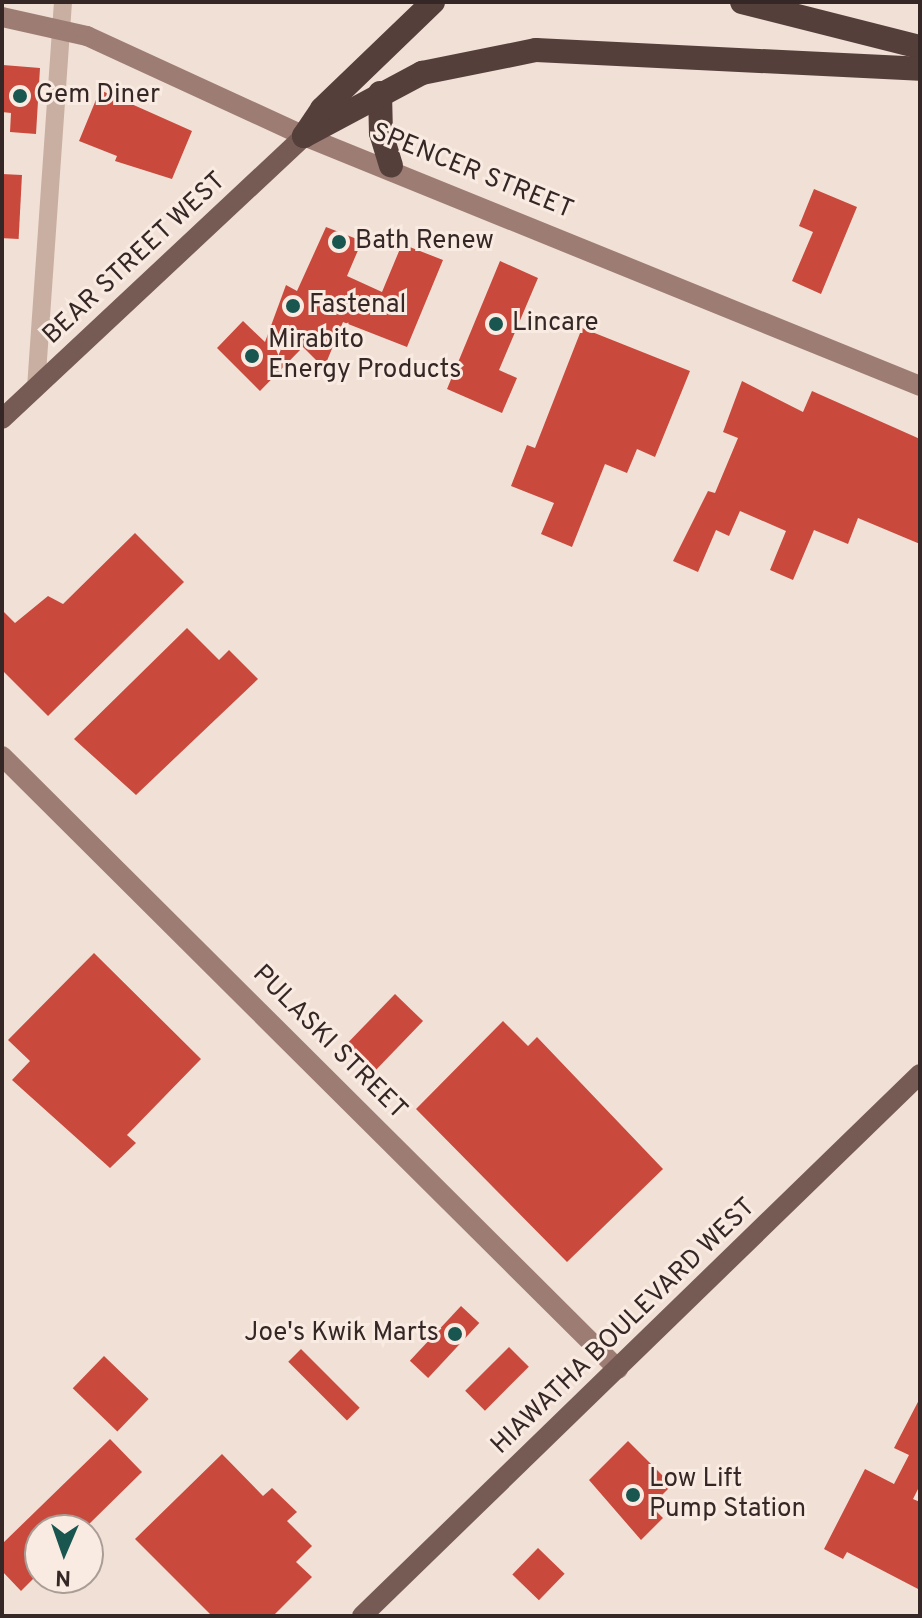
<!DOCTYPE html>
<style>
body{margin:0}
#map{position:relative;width:922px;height:1618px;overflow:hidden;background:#f1e0d6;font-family:Overpass,sans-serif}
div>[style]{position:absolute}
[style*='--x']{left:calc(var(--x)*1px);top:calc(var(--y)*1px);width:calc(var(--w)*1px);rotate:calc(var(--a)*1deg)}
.building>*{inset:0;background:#c9493c;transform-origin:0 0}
.street>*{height:18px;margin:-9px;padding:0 9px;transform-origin:9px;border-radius:9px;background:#c9aea2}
.secondary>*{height:20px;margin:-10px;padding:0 10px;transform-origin:10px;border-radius:10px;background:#9d7c74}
.primary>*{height:20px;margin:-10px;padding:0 10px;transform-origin:10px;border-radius:10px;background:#765b55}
.highway>*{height:24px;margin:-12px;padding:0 12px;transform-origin:12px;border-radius:12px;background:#553f3b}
.dots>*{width:22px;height:22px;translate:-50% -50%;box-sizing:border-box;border:4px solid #f9ebe2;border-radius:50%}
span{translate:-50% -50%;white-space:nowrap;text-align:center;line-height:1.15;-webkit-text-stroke:6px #f9ebe2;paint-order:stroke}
.poi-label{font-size:26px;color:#342725}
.left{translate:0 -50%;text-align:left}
.right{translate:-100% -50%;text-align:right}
.street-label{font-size:26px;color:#342725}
.frame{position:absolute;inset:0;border:4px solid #342725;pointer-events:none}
.north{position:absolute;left:24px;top:1514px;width:80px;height:80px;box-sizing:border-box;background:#f9ebe2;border:2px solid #aa9d96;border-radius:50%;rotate:182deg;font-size:22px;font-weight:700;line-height:32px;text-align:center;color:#342725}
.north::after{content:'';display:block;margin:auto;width:28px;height:36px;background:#1a5650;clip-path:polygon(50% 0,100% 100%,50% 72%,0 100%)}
</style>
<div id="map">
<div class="building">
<div style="clip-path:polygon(3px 65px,40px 68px,36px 134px,10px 132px,11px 113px,2px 112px)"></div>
<div style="clip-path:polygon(100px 90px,192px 131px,172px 179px,115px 161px,117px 156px,79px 141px)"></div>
<div style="left:2px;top:174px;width:20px;height:64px;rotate:3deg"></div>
<div style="clip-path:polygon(814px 189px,857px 207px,821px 294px,792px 281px,813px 232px,799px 226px)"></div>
<div style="clip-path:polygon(326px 227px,362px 241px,347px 276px,382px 292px,402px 244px,443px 260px,407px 347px,343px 322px,324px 368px,303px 347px,260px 391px,217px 348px,243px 321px,265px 342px,286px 285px,297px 291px)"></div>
<div style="clip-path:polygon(500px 261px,538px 278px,499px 370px,517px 378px,502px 413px,447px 389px)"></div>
<div style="clip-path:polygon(582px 328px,690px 371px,655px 457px,637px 449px,627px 473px,605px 464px,572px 547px,541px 534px,554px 503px,511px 486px,527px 445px,535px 448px)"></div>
<div style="clip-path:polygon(742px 381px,803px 412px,812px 391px,920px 439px,920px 544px,858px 518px,848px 544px,814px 530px,793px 580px,770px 570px,786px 531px,740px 511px,729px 536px,716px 530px,698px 572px,673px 561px,708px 491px,715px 493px,738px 438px,723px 432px)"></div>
<div style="clip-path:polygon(135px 533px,184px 582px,48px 716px,2px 670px,2px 610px,15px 623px,48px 596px,63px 604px)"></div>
<div style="clip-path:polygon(187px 628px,219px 660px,229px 650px,258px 679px,136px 795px,74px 739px)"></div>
<div style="clip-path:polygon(94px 953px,201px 1059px,127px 1135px,136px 1143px,110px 1168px,12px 1080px,30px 1061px,8px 1040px)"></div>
<div style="left:395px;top:994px;width:39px;height:71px;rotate:44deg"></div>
<div style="clip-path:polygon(503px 1021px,528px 1046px,537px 1037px,663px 1169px,567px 1262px,416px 1109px)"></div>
<div style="left:461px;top:1306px;width:25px;height:75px;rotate:43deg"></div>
<div style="left:509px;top:1347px;width:28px;height:62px;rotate:45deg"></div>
<div style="left:301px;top:1349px;width:83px;height:18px;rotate:45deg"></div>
<div style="left:104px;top:1356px;width:62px;height:45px;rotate:44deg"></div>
<div style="clip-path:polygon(920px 1398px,920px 1485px,913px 1499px,920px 1502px,920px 1590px,847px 1552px,843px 1559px,824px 1549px,865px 1469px,894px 1484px,909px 1455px,894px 1448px)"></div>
<div style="clip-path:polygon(110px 1439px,142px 1472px,83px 1530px,40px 1530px,40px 1572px,21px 1591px,2px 1571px,2px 1544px)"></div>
<div style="clip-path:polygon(628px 1441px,672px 1485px,651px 1506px,663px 1518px,641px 1540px,589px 1480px)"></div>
<div style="clip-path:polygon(222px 1454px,263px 1496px,272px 1488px,297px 1512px,287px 1521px,312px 1546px,296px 1562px,312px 1577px,273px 1616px,212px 1616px,135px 1539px)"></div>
<div style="left:538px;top:1548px;width:37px;height:37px;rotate:44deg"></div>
</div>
<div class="street">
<div style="--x:36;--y:388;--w:387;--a:-86"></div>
</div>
<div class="secondary">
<div style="--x:2;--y:17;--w:87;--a:12.6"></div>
<div style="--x:87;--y:36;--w:239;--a:24.7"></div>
<div style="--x:304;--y:136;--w:665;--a:22.09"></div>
<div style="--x:2;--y:756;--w:869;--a:44.86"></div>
</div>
<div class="primary">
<div style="--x:2;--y:419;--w:414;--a:-43.1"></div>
<div style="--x:362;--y:1616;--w:778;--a:-44.17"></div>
</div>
<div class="highway">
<div style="--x:742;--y:2;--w:184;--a:14.2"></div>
<div style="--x:380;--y:93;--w:40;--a:88.6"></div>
<div style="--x:381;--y:133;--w:34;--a:73"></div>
<div style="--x:304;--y:136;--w:134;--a:-28.1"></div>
<div style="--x:422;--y:73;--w:116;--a:-11.4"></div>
<div style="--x:536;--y:50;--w:384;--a:2.8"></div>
<div style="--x:304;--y:136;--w:32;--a:-56"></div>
<div style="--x:322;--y:109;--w:154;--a:-43.9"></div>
</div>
<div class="dots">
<div style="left:20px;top:96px;background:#1a5650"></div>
<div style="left:339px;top:242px;background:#1a5650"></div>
<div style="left:293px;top:306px;background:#1a5650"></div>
<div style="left:496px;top:324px;background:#1a5650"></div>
<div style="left:252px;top:356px;background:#1a5650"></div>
<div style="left:455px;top:1334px;background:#1a5650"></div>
<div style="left:633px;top:1495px;background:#1a5650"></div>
</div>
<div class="poi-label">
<span class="left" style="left:36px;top:96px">Gem Diner</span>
<span class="left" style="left:355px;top:242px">Bath Renew</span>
<span class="left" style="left:309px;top:306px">Fastenal</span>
<span class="left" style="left:512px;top:324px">Lincare</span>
<span class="left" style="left:268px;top:356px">Mirabito<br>Energy Products</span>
<span class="right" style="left:439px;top:1334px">Joe's Kwik Marts</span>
<span class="left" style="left:649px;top:1495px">Low Lift<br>Pump Station</span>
</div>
<div class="street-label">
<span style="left:472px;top:172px;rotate:22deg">SPENCER STREET</span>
<span style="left:135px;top:259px;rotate:-43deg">BEAR STREET WEST</span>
<span style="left:329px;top:1043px;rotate:45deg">PULASKI STREET</span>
<span style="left:624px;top:1327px;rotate:-44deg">HIAWATHA BOULEVARD WEST</span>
</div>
<div class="frame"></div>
<div class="north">N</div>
</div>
